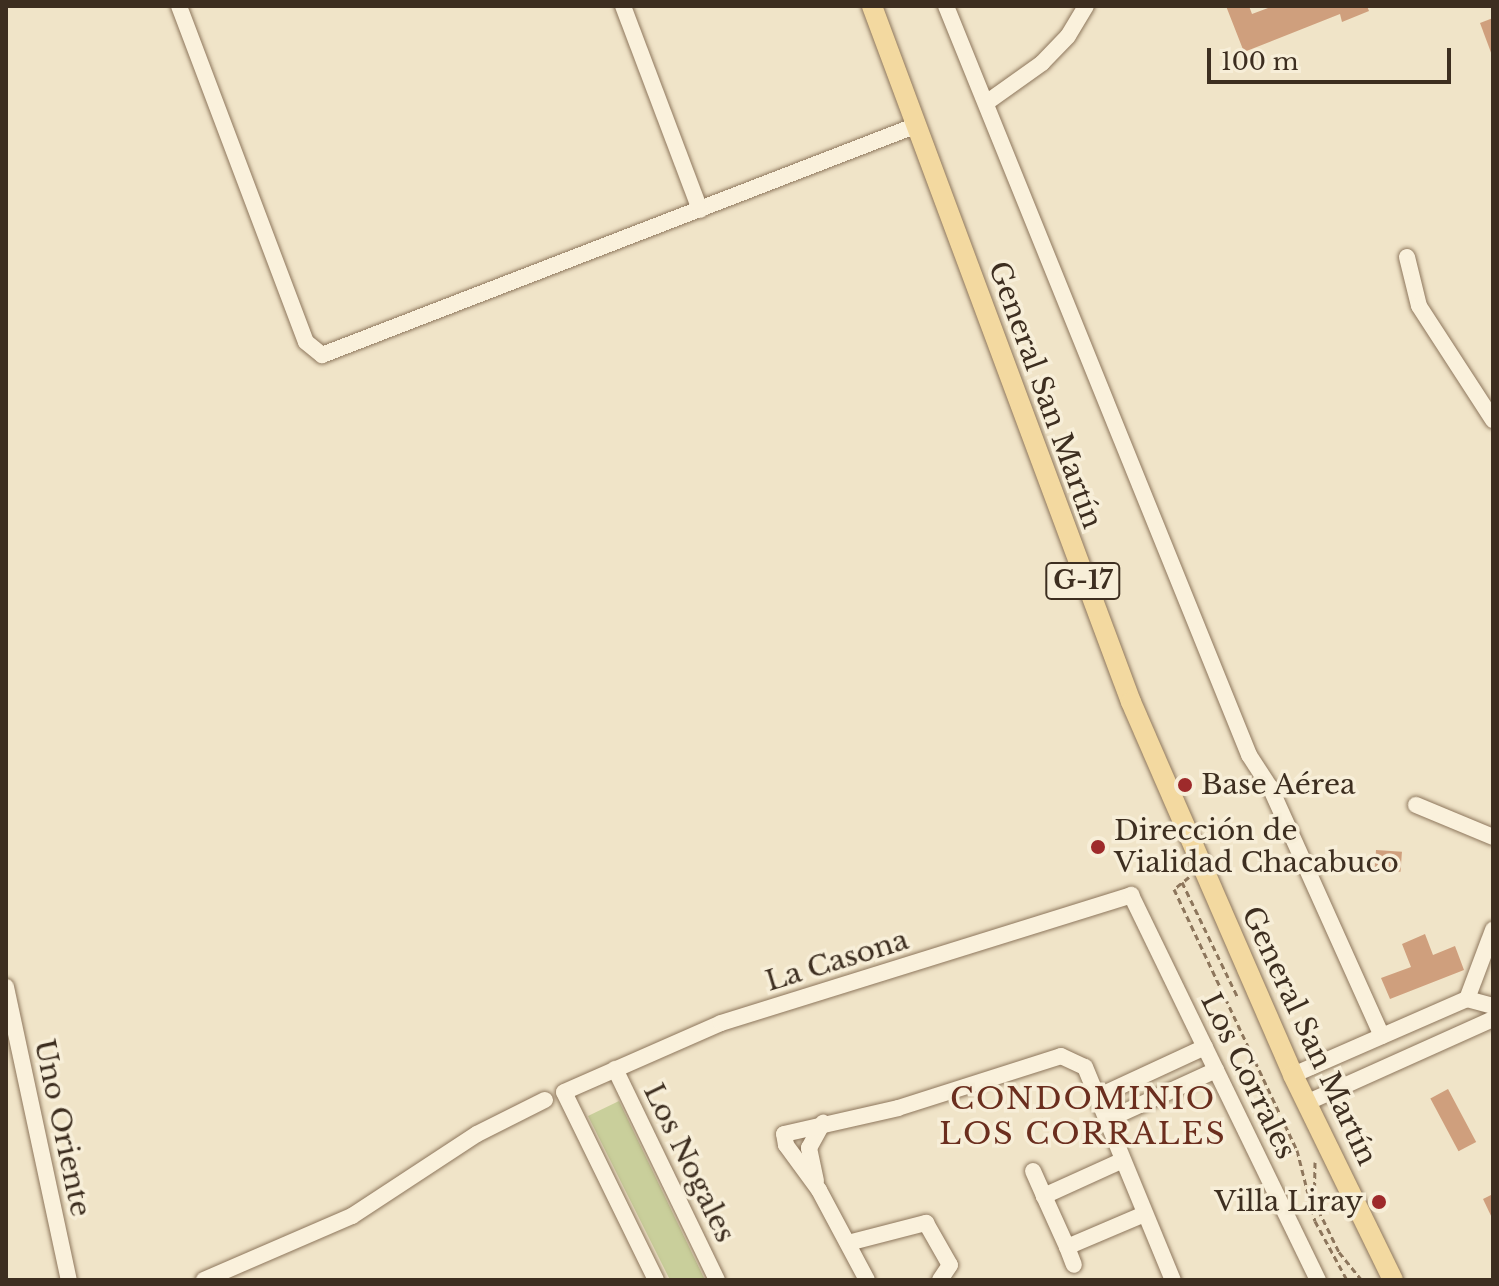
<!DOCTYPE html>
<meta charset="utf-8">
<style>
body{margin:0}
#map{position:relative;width:1499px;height:1286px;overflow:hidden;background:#f0e4c8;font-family:"Libre Baskerville",serif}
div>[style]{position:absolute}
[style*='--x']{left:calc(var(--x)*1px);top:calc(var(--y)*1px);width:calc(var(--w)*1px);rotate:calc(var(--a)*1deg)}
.green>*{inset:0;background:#c9cf9b}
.building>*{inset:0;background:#cf9f7d;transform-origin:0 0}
.path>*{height:3px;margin-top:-1.5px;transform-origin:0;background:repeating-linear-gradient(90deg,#8d765c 0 6px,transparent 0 10px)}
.roads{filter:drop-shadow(0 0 2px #8d765c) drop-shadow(0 0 2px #8d765c)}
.minor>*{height:16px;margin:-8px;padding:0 8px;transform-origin:8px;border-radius:8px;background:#faf1dc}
.major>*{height:20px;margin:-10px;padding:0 10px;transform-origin:10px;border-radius:10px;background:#f3d9a0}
.dots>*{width:22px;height:22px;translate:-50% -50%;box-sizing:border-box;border:4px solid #f7eed8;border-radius:50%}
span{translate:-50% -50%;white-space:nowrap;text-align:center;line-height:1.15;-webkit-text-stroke:7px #f7eed8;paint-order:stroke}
.shield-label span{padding:2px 6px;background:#f7eed8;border:2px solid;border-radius:6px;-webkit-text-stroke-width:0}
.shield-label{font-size:26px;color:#3d2e20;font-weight:700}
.street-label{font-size:28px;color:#3d2e20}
.poi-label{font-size:28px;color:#3d2e20}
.left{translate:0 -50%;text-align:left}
.right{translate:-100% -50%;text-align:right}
.neighbourhood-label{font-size:30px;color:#6b2e1e;letter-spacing:2px}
.frame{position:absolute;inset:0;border:8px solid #3d2e20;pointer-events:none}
.scale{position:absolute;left:1207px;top:48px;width:244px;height:36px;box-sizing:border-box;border:4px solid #3d2e20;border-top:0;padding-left:10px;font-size:24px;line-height:28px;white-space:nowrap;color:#3d2e20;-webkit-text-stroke:6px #f7eed8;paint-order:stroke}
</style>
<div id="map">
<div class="green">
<div style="clip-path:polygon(619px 1101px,705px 1280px,670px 1280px,588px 1116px)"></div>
</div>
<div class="building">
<div style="clip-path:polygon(1226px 6px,1249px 6px,1252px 14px,1273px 6px,1367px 6px,1369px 11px,1342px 22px,1340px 14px,1244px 52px)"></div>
<div style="clip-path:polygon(1493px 18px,1493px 58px,1480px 23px)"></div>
<div style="left:1376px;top:850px;width:26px;height:20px;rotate:4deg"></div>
<div style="clip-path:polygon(1425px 934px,1433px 955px,1455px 946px,1464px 970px,1390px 999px,1381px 978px,1411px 967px,1402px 944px)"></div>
<div style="left:1448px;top:1089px;width:60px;height:20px;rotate:62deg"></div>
<div style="clip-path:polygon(1493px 1194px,1493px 1220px,1483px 1199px)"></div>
</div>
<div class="path">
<div style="--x:1189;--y:877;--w:19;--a:141"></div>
<div style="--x:1174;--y:889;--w:289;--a:64.8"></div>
<div style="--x:1297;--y:1150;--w:73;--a:75.8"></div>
<div style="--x:1315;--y:1221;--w:67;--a:61.5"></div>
<div style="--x:1182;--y:882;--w:127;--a:64.2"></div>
<div style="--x:1315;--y:1162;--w:39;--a:91"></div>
<div style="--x:1314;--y:1201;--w:57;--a:63.9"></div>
<div style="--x:1339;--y:1252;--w:36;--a:51"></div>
</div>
<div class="roads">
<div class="minor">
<div style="--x:179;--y:6;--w:359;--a:69.3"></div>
<div style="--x:306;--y:342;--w:21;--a:39"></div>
<div style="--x:322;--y:355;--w:638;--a:-21.13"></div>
<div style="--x:623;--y:6;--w:218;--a:69.3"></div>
<div style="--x:946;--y:6;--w:808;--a:67.97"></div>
<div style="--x:1249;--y:755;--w:38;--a:57"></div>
<div style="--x:1270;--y:787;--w:273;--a:65.8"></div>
<div style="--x:986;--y:103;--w:69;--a:-35.5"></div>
<div style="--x:1042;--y:63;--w:37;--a:-46"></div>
<div style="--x:1068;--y:36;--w:35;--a:-59"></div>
<div style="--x:1407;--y:257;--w:50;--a:76.2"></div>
<div style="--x:1419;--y:306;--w:136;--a:57"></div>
<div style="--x:1416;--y:805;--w:83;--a:22.6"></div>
<div style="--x:6;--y:987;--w:300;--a:77.9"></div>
<div style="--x:1467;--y:999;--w:74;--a:-69.4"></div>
<div style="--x:615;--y:1069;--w:234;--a:64.2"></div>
<div style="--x:1293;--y:1075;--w:190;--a:-23.6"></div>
<div style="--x:1467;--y:999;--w:27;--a:15"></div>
<div style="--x:1097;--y:1097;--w:119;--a:-24.8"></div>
<div style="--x:1306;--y:1103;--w:205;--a:-24.2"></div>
<div style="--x:1107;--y:1120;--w:120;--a:-24.6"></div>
<div style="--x:1121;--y:1161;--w:85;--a:155.6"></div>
<div style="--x:1044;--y:1196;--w:56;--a:65.7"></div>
<div style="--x:1067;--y:1247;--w:82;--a:-23.1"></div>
<div style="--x:1033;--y:1171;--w:27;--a:66"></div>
<div style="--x:816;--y:1181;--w:34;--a:-102"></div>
<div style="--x:809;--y:1148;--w:29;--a:-61"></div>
<div style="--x:848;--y:1243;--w:81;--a:-14.4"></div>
<div style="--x:926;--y:1223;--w:48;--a:60.3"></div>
<div style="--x:950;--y:1265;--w:18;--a:124"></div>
<div style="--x:1067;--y:1247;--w:19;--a:69"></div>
<div style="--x:204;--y:1280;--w:161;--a:-23.4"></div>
<div style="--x:352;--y:1216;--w:149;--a:-33.3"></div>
<div style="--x:477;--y:1134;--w:76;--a:-26.6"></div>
<div style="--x:656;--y:1280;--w:209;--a:-116.1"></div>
<div style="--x:564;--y:1092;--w:171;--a:-23.7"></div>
<div style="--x:721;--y:1023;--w:430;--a:-17.3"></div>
<div style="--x:1131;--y:895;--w:428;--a:64.1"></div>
<div style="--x:867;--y:1280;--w:102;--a:-118.1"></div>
<div style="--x:819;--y:1190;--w:56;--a:-126.3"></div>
<div style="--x:786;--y:1145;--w:11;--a:-100"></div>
<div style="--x:784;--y:1134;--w:117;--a:-12.8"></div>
<div style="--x:898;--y:1108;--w:171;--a:-17.7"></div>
<div style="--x:1061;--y:1056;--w:26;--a:25"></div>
<div style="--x:1085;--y:1067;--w:230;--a:67.6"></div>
</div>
<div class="major">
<div style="--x:872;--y:6;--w:743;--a:69.59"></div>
<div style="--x:1131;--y:702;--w:407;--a:66.5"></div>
<div style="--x:1293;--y:1075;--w:228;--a:64"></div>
</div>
</div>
<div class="dots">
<div style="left:1185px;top:785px;background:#9e2a2b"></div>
<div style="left:1098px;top:847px;background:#9e2a2b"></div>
<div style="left:1379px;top:1202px;background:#9e2a2b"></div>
</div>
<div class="shield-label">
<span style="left:1083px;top:581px">G-17</span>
</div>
<div class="street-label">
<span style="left:1045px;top:395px;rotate:70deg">General San Martín</span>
<span style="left:837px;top:961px;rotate:-17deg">La Casona</span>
<span style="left:1309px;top:1036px;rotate:65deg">General San Martín</span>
<span style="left:1248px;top:1076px;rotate:64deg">Los Corrales</span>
<span style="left:62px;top:1128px;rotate:78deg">Uno Oriente</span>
<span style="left:689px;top:1163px;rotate:64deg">Los Nogales</span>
</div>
<div class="poi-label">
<span class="left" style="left:1201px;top:785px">Base Aérea</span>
<span class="left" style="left:1114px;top:847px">Dirección de<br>Vialidad Chacabuco</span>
<span class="right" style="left:1363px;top:1202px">Villa Liray</span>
</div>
<div class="neighbourhood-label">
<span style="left:1083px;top:1116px">CONDOMINIO<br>LOS CORRALES</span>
</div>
<div class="frame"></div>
<div class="scale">100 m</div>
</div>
